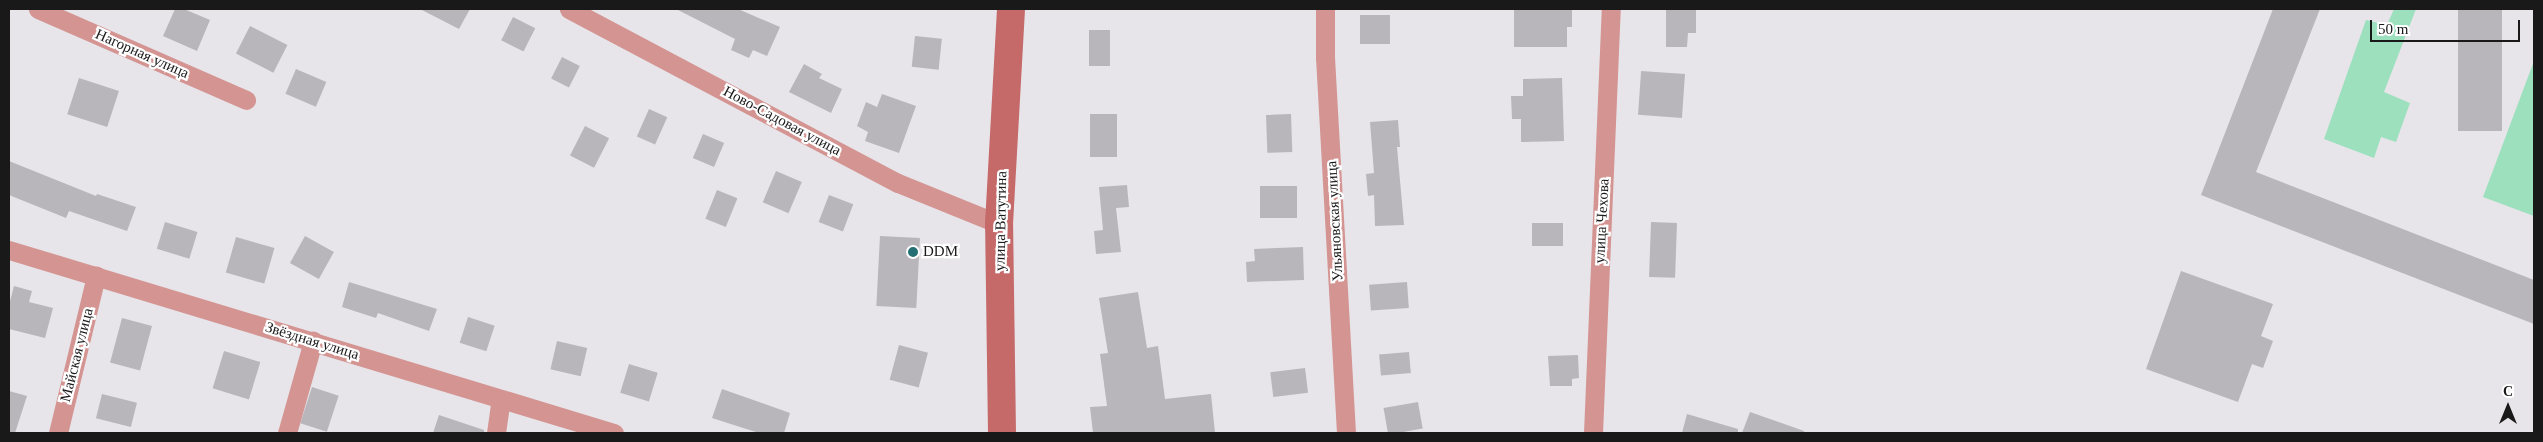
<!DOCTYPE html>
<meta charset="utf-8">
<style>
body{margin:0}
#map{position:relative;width:2543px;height:442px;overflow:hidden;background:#e7e5ea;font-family:Georgia,serif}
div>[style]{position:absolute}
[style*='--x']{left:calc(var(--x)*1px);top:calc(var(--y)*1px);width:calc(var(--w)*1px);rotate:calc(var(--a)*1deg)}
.green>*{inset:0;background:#9ce0be}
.building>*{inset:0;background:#b8b6ba;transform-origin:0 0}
.street>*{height:19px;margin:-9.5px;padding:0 9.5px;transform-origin:9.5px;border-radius:9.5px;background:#d49492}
.secondary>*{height:28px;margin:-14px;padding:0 14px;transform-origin:14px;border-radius:14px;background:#c56969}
.dots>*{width:14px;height:14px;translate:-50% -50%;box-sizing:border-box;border:2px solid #fff;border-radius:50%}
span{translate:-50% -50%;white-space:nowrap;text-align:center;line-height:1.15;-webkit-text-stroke:4.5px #fff;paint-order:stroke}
.street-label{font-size:15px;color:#19191a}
.poi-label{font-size:15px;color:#19191a}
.left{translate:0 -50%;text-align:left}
.frame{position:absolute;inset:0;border:10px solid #19191a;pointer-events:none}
.north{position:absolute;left:2483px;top:382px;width:50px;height:50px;-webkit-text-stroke:4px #fff;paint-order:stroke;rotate:0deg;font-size:14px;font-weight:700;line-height:20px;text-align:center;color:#19191a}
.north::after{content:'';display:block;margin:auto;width:18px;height:22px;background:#19191a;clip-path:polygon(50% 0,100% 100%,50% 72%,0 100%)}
.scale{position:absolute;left:2370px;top:20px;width:150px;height:22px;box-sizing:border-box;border:2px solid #19191a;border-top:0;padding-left:6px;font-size:15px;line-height:18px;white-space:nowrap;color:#19191a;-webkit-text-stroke:4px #fff;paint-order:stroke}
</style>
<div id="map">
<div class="green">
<div style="clip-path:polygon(2394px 9px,2416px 9px,2384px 92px,2410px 103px,2396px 142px,2381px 137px,2374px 158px,2324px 139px,2366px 20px,2387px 25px)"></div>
<div style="clip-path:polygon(2534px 61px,2534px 216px,2483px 197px)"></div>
</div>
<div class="building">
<div style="clip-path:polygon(175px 9px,184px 9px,210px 20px,197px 51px,163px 36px)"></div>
<div style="clip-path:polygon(420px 9px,470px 9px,459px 29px)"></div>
<div style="clip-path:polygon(676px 9px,738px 9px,780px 27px,767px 56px,753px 50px,749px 58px,731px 50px,735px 39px)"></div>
<div style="clip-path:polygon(1514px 9px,1572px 9px,1572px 27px,1567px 27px,1567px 47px,1514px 47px)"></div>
<div style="clip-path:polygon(1666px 9px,1696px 9px,1696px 33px,1688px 33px,1687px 47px,1666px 47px)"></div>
<div style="clip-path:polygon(2273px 9px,2320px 9px,2256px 172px,2534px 280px,2534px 324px,2201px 195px)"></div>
<div style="left:2458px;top:9px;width:44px;height:122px"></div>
<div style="left:1390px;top:15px;width:29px;height:30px;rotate:90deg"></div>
<div style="left:513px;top:17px;width:25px;height:26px;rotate:27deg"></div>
<div style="left:250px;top:26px;width:42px;height:31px;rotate:27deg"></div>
<div style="left:1089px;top:30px;width:21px;height:36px"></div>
<div style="left:915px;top:36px;width:27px;height:31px;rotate:6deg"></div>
<div style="left:562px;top:57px;width:20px;height:24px;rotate:27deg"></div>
<div style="clip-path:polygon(804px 64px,822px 74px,819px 78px,842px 89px,831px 113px,789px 92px)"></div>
<div style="left:296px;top:69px;width:33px;height:27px;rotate:23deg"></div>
<div style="left:1685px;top:74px;width:44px;height:44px;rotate:94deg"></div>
<div style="left:79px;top:78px;width:42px;height:38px;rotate:18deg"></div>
<div style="clip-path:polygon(1562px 78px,1564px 141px,1521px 142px,1521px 119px,1512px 119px,1511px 96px,1523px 96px,1523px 79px)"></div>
<div style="clip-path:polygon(882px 94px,916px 106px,899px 153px,865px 141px,868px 132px,857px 126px,866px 102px,877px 107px)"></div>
<div style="left:649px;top:109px;width:20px;height:30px;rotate:24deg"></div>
<div style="left:1090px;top:114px;width:27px;height:43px"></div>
<div style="left:1291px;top:114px;width:38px;height:25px;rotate:88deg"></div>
<div style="clip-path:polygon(1398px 120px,1400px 147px,1397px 147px,1404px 225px,1375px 226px,1374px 195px,1368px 196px,1366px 174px,1374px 173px,1370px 122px)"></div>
<div style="left:585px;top:126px;width:27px;height:33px;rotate:27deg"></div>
<div style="left:703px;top:134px;width:23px;height:26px;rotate:23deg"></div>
<div style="clip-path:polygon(9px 161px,96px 196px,97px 194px,136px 207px,127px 231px,69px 211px,66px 218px,9px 195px)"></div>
<div style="left:776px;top:171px;width:28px;height:34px;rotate:23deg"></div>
<div style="clip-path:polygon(1127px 185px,1129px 207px,1116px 208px,1121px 252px,1096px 254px,1094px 231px,1103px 230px,1099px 187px)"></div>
<div style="left:1260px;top:186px;width:37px;height:32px"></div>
<div style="left:717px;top:190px;width:22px;height:31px;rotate:22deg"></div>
<div style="left:829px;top:195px;width:26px;height:29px;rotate:21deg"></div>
<div style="left:165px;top:222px;width:34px;height:28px;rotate:17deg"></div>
<div style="left:1651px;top:222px;width:26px;height:55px;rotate:2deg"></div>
<div style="left:1532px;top:223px;width:31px;height:23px"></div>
<div style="left:305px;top:236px;width:33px;height:31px;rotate:29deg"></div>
<div style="left:880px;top:236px;width:40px;height:70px;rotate:3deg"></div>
<div style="left:236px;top:237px;width:40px;height:37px;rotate:16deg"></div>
<div style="clip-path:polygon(1303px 247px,1304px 280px,1247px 282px,1246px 262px,1255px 261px,1254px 249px)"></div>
<div style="clip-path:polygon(2181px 271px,2273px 304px,2261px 336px,2273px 341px,2263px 368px,2252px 364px,2238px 402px,2146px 369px)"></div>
<div style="clip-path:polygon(349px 282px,437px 309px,429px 331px,378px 313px,376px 318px,342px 307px)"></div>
<div style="left:1407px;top:282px;width:26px;height:38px;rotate:86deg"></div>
<div style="clip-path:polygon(14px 286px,32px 291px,29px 302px,53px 308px,45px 338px,9px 329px,9px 305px)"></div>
<div style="clip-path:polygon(1138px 292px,1147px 348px,1158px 346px,1165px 399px,1211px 394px,1215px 433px,1093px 433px,1090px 407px,1107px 406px,1100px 354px,1108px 353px,1099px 298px)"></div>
<div style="left:468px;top:317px;width:28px;height:27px;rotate:18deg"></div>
<div style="left:122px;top:318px;width:31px;height:46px;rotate:15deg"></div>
<div style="left:557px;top:341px;width:31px;height:29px;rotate:13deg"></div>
<div style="left:899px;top:345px;width:30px;height:36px;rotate:15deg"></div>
<div style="left:224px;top:351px;width:38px;height:39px;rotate:17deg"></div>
<div style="left:1409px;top:352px;width:21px;height:30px;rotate:85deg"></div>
<div style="clip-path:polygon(1578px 355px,1579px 378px,1572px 379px,1572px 386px,1550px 386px,1548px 356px)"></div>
<div style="left:629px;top:364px;width:30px;height:30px;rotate:17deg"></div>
<div style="left:1305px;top:368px;width:25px;height:35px;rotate:83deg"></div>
<div style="left:312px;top:387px;width:28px;height:38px;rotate:18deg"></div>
<div style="clip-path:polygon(722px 389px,790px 413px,784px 433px,759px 433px,712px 418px)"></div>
<div style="clip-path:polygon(9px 391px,27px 396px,15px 433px,9px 433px)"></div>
<div style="left:102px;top:394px;width:36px;height:25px;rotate:14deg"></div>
<div style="left:1418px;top:402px;width:27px;height:35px;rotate:80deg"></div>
<div style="clip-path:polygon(1750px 412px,1804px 431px,1804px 433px,1742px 433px)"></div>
<div style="clip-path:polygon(1687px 414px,1738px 429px,1738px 433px,1682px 433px)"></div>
<div style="clip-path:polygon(439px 415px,484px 430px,484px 433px,433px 433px)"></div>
</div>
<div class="street">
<div style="--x:38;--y:9;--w:227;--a:23.6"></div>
<div style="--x:569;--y:9;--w:372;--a:27.9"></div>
<div style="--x:898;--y:183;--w:109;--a:22.1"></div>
<div style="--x:1325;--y:9;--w:48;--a:90"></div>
<div style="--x:1325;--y:57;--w:377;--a:86.8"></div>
<div style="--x:9;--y:250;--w:632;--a:16.83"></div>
<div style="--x:58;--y:433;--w:162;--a:-76.4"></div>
<div style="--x:287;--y:433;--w:96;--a:-74.2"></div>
<div style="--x:496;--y:433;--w:34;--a:-82"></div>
<div style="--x:1593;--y:433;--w:424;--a:-87.6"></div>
</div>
<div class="secondary">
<div style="--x:1002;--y:433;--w:209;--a:-90.8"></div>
<div style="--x:999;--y:224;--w:215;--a:-86.8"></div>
</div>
<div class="dots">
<div style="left:913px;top:252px;background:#246f73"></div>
</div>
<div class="street-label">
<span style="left:142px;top:54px;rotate:24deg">Нагорная улица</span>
<span style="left:782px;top:121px;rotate:28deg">Ново-Садовая улица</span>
<span style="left:1001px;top:221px;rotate:-89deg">улица Ватутина</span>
<span style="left:1335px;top:221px;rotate:-93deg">Ульяновская улица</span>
<span style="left:1602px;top:221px;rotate:-87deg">улица Чехова</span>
<span style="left:312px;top:341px;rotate:17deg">Звёздная улица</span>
<span style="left:77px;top:355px;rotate:-76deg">Майская улица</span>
</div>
<div class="poi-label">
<span class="left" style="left:923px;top:252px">DDM</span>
</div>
<div class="frame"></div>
<div class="north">С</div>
<div class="scale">50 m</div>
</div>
